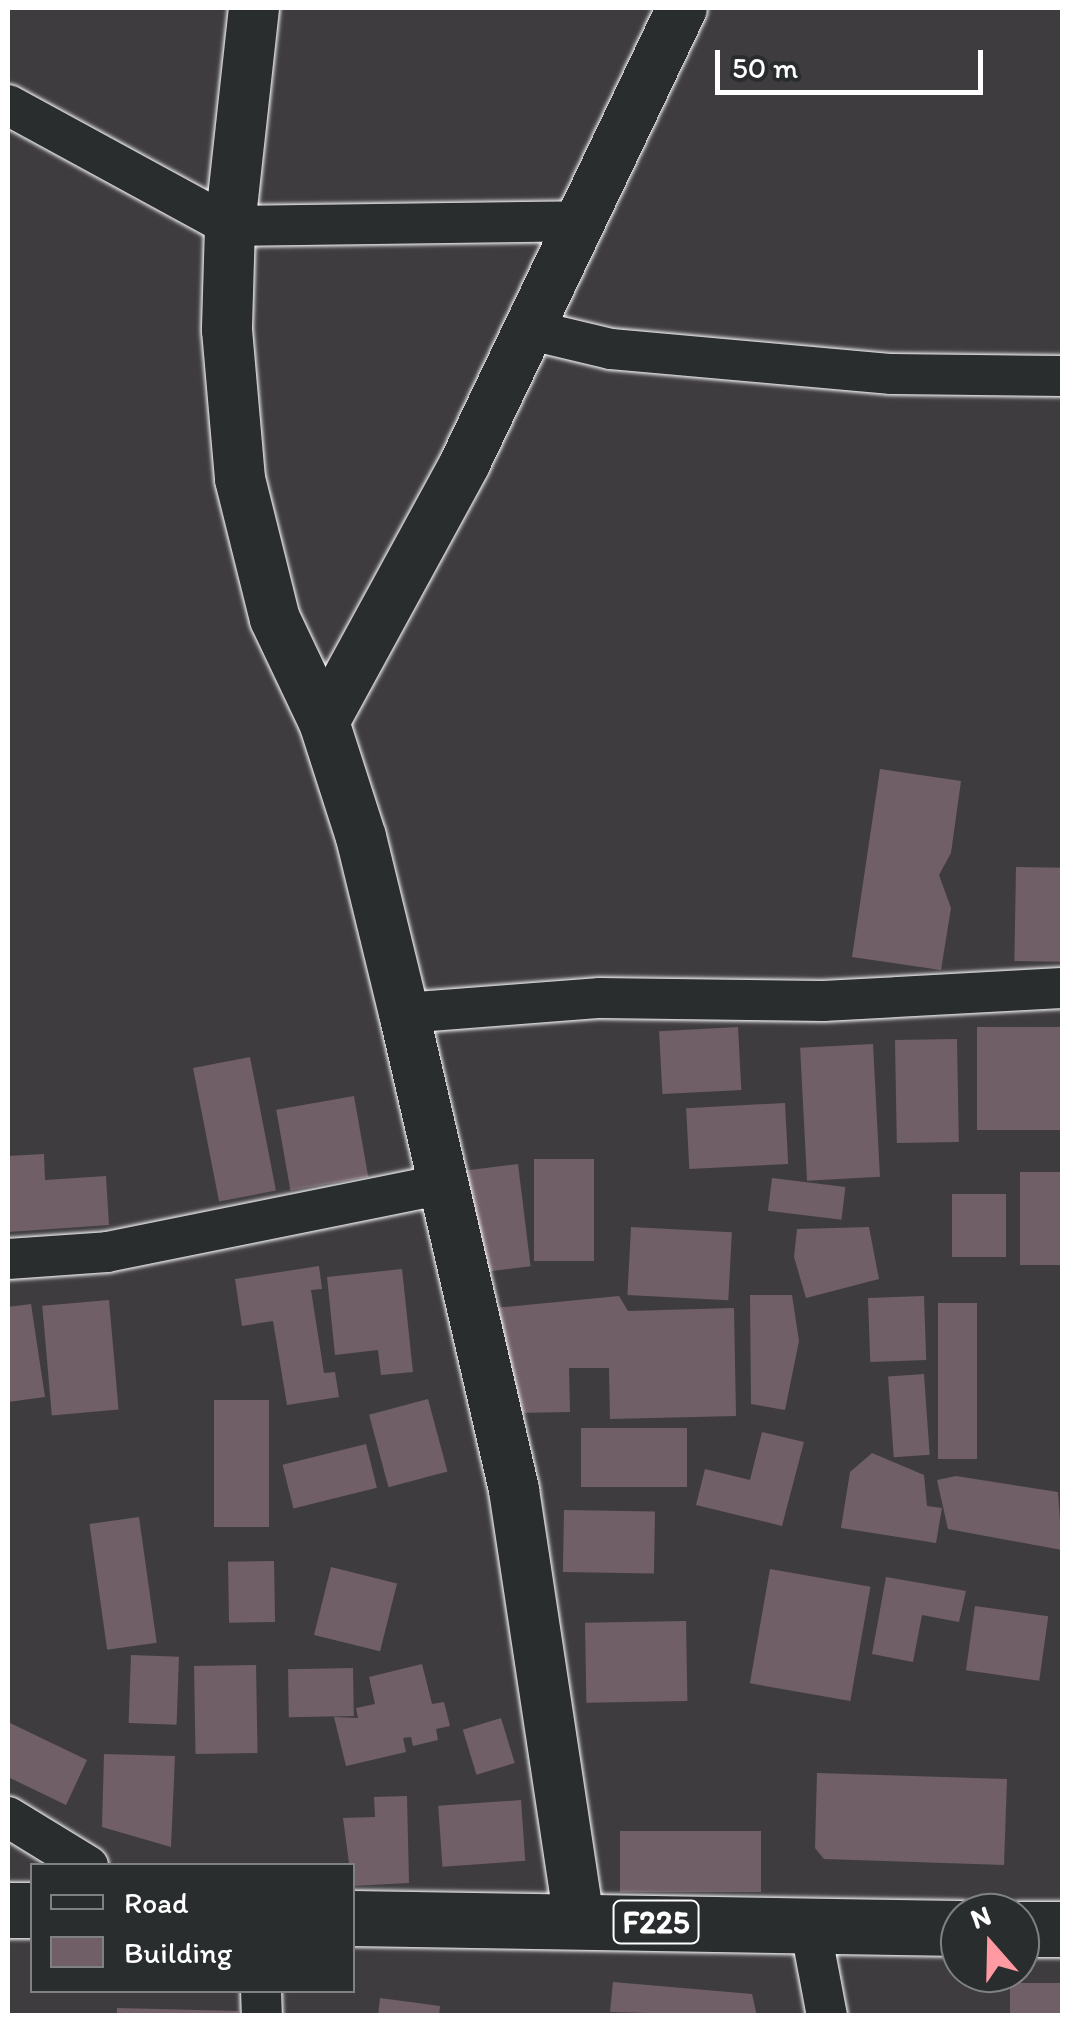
<!DOCTYPE html>
<style>
body{margin:0}
#map{position:relative;width:1070px;height:2023px;overflow:hidden;background:#3f3c3f;font-family:Itim,sans-serif}
div>[style]{position:absolute}
[style*='--x']{left:calc(var(--x)*1px);top:calc(var(--y)*1px);width:calc(var(--w)*1px);rotate:calc(var(--a)*1deg)}
.building>*{inset:0;background:#705f67;transform-origin:0 0}
.roads{filter:drop-shadow(0 0 2px #fff) drop-shadow(0 0 2px #fff)}
.minor>*{height:40px;margin:-20px;padding:0 20px;transform-origin:20px;border-radius:20px;background:#2a2d2e}
.tertiary>*{height:50px;margin:-25px;padding:0 25px;transform-origin:25px;border-radius:25px;background:#2a2d2e}
.primary>*{height:55px;margin:-27.5px;padding:0 27.5px;transform-origin:27.5px;border-radius:27.5px;background:#2a2d2e}
span{translate:-50% -50%;white-space:nowrap;text-align:center;line-height:1.15;-webkit-text-stroke:9px #2a2d2e;paint-order:stroke}
.shield-label span{padding:2px 8px;background:#2a2d2e;border:2px solid;border-radius:8px;-webkit-text-stroke-width:0}
.shield-label{font-size:32px;color:#fff;font-weight:700}
.frame{position:absolute;inset:0;border:10px solid #fff;pointer-events:none}
.legend{position:absolute;left:30px;top:1863px;width:325px;height:130px;box-sizing:border-box;background:#2a2d2e;border:2px solid #7f8182;margin:0;padding:12px 18px;list-style:none;font-size:30px;color:#fff}
.legend li{display:flex;align-items:center;gap:20px;height:50px}
.legend b{width:50px;border:2px solid #7f8182}
.north{position:absolute;left:940px;top:1893px;width:100px;height:100px;box-sizing:border-box;background:#2a2d2e;border:2px solid #7f8182;border-radius:50%;rotate:340deg;font-size:28px;font-weight:700;line-height:40px;text-align:center;color:#fff}
.north::after{content:'';display:block;margin:auto;width:35px;height:45px;background:#ff9aa2;clip-path:polygon(50% 0,100% 100%,50% 72%,0 100%)}
.scale{position:absolute;left:715px;top:50px;width:268px;height:45px;box-sizing:border-box;border:5px solid #fff;border-top:0;padding-left:12px;font-size:30px;line-height:35px;white-space:nowrap;color:#fff;-webkit-text-stroke:8px #2a2d2e;paint-order:stroke}
</style>
<div id="map">
<div class="building">
<div style="clip-path:polygon(880px 769px,961px 781px,951px 853px,939px 875px,951px 908px,941px 970px,852px 957px)"></div>
<div style="left:1016px;top:867px;width:46px;height:94px;rotate:1deg"></div>
<div style="left:738px;top:1027px;width:63px;height:79px;rotate:87deg"></div>
<div style="left:1062px;top:1027px;width:103px;height:85px;rotate:90deg"></div>
<div style="left:957px;top:1039px;width:103px;height:62px;rotate:89deg"></div>
<div style="left:873px;top:1044px;width:133px;height:73px;rotate:87deg"></div>
<div style="left:250px;top:1057px;width:136px;height:58px;rotate:79deg"></div>
<div style="left:354px;top:1096px;width:82px;height:79px;rotate:80deg"></div>
<div style="left:785px;top:1103px;width:61px;height:99px;rotate:87deg"></div>
<div style="clip-path:polygon(44px 1154px,45px 1180px,106px 1176px,109px 1225px,8px 1232px,8px 1156px)"></div>
<div style="left:534px;top:1159px;width:60px;height:102px"></div>
<div style="left:518px;top:1164px;width:103px;height:55px;rotate:83deg"></div>
<div style="left:1062px;top:1172px;width:93px;height:42px;rotate:90deg"></div>
<div style="left:772px;top:1178px;width:74px;height:33px;rotate:7deg"></div>
<div style="left:952px;top:1194px;width:54px;height:63px"></div>
<div style="left:631px;top:1227px;width:101px;height:68px;rotate:3deg"></div>
<div style="clip-path:polygon(869px 1227px,879px 1279px,806px 1298px,794px 1257px,797px 1229px)"></div>
<div style="clip-path:polygon(319px 1266px,322px 1289px,311px 1290px,324px 1373px,335px 1372px,339px 1397px,287px 1405px,273px 1321px,242px 1326px,235px 1279px)"></div>
<div style="clip-path:polygon(402px 1269px,413px 1372px,381px 1375px,378px 1350px,335px 1355px,327px 1277px)"></div>
<div style="clip-path:polygon(750px 1295px,792px 1295px,799px 1341px,785px 1410px,751px 1404px)"></div>
<div style="clip-path:polygon(619px 1296px,628px 1311px,734px 1308px,736px 1416px,610px 1419px,609px 1368px,569px 1368px,570px 1412px,512px 1413px,495px 1308px)"></div>
<div style="left:924px;top:1296px;width:64px;height:56px;rotate:88deg"></div>
<div style="left:109px;top:1300px;width:110px;height:67px;rotate:85deg"></div>
<div style="left:938px;top:1303px;width:39px;height:156px"></div>
<div style="clip-path:polygon(31px 1304px,45px 1397px,8px 1402px,8px 1307px)"></div>
<div style="left:924px;top:1374px;width:81px;height:36px;rotate:86deg"></div>
<div style="left:428px;top:1399px;width:75px;height:61px;rotate:75deg"></div>
<div style="left:214px;top:1400px;width:55px;height:127px"></div>
<div style="left:581px;top:1428px;width:106px;height:59px"></div>
<div style="clip-path:polygon(762px 1432px,804px 1442px,782px 1526px,696px 1505px,705px 1469px,750px 1480px)"></div>
<div style="left:366px;top:1444px;width:45px;height:86px;rotate:76deg"></div>
<div style="clip-path:polygon(872px 1453px,924px 1475px,927px 1506px,942px 1508px,936px 1543px,841px 1528px,850px 1472px)"></div>
<div style="clip-path:polygon(956px 1476px,1058px 1492px,1062px 1550px,948px 1529px,937px 1480px)"></div>
<div style="left:564px;top:1510px;width:91px;height:62px;rotate:1deg"></div>
<div style="left:139px;top:1517px;width:127px;height:50px;rotate:82deg"></div>
<div style="left:274px;top:1561px;width:61px;height:46px;rotate:89deg"></div>
<div style="left:331px;top:1567px;width:68px;height:70px;rotate:14deg"></div>
<div style="left:770px;top:1569px;width:102px;height:116px;rotate:10deg"></div>
<div style="clip-path:polygon(886px 1577px,966px 1591px,959px 1622px,922px 1615px,913px 1662px,872px 1654px)"></div>
<div style="left:975px;top:1606px;width:74px;height:65px;rotate:8deg"></div>
<div style="left:686px;top:1621px;width:80px;height:101px;rotate:89deg"></div>
<div style="left:131px;top:1655px;width:48px;height:68px;rotate:2deg"></div>
<div style="clip-path:polygon(422px 1664px,432px 1704px,444px 1702px,450px 1726px,436px 1729px,438px 1740px,413px 1746px,411px 1737px,403px 1738px,406px 1752px,346px 1766px,334px 1717px,358px 1718px,356px 1708px,375px 1704px,369px 1677px)"></div>
<div style="left:256px;top:1665px;width:88px;height:62px;rotate:89deg"></div>
<div style="left:353px;top:1668px;width:48px;height:65px;rotate:89deg"></div>
<div style="left:501px;top:1718px;width:47px;height:40px;rotate:73deg"></div>
<div style="clip-path:polygon(8px 1722px,87px 1760px,66px 1805px,8px 1777px)"></div>
<div style="clip-path:polygon(104px 1754px,175px 1756px,171px 1847px,102px 1827px)"></div>
<div style="clip-path:polygon(817px 1773px,1007px 1779px,1004px 1865px,824px 1859px,815px 1848px)"></div>
<div style="clip-path:polygon(407px 1796px,409px 1883px,352px 1886px,343px 1818px,375px 1817px,374px 1797px)"></div>
<div style="left:521px;top:1800px;width:61px;height:83px;rotate:86deg"></div>
<div style="left:620px;top:1831px;width:141px;height:61px"></div>
<div style="clip-path:polygon(613px 1982px,752px 1994px,757px 2016px,610px 2012px)"></div>
<div style="left:1062px;top:1983px;width:33px;height:52px;rotate:90deg"></div>
<div style="clip-path:polygon(380px 1998px,440px 2006px,439px 2016px,378px 2016px)"></div>
<div style="clip-path:polygon(117px 2008px,238px 2011px,238px 2016px,117px 2016px)"></div>
</div>
<div class="roads">
<div class="minor">
<div style="--x:8;--y:105;--w:253;--a:28.6"></div>
<div style="--x:230;--y:226;--w:346;--a:-0.8"></div>
<div style="--x:531;--y:330;--w:82;--a:13.4"></div>
<div style="--x:611;--y:349;--w:282;--a:5.1"></div>
<div style="--x:892;--y:374;--w:170;--a:0.7"></div>
<div style="--x:404;--y:1013;--w:197;--a:-4.4"></div>
<div style="--x:600;--y:998;--w:223;--a:0.8"></div>
<div style="--x:823;--y:1001;--w:239;--a:-3.1"></div>
<div style="--x:8;--y:1259;--w:99;--a:-4"></div>
<div style="--x:107;--y:1252;--w:339;--a:-11.4"></div>
<div style="--x:8;--y:1817;--w:94;--a:31.5"></div>
<div style="--x:810;--y:1926;--w:92;--a:79.3"></div>
<div style="--x:261;--y:1990;--w:26;--a:88"></div>
</div>
<div class="tertiary">
<div style="--x:254;--y:8;--w:219;--a:96.3"></div>
<div style="--x:230;--y:226;--w:104;--a:91.7"></div>
<div style="--x:227;--y:330;--w:150;--a:85"></div>
<div style="--x:240;--y:479;--w:144;--a:76"></div>
<div style="--x:275;--y:619;--w:114;--a:64.6"></div>
<div style="--x:324;--y:722;--w:121;--a:72.2"></div>
<div style="--x:361;--y:837;--w:181;--a:76.3"></div>
<div style="--x:404;--y:1013;--w:490;--a:77"></div>
<div style="--x:514;--y:1490;--w:435;--a:81.4"></div>
<div style="--x:324;--y:722;--w:295;--a:-61.4"></div>
<div style="--x:465;--y:463;--w:504;--a:-64.5"></div>
</div>
<div class="primary">
<div style="--x:8;--y:1910;--w:24;--a:0"></div>
<div style="--x:352;--y:1918;--w:608;--a:0.94"></div>
<div style="--x:1020;--y:1929;--w:42;--a:0"></div>
</div>
</div>
<div class="shield-label">
<span style="left:656px;top:1922px">F225</span>
</div>
<div class="frame"></div>
<ul class="legend">
<li><b style="height:12px;background:#2a2d2e"></b>Road</li>
<li><b style="height:28px;background:#705f67"></b>Building</li>
</ul>
<div class="north">N</div>
<div class="scale">50 m</div>
</div>
